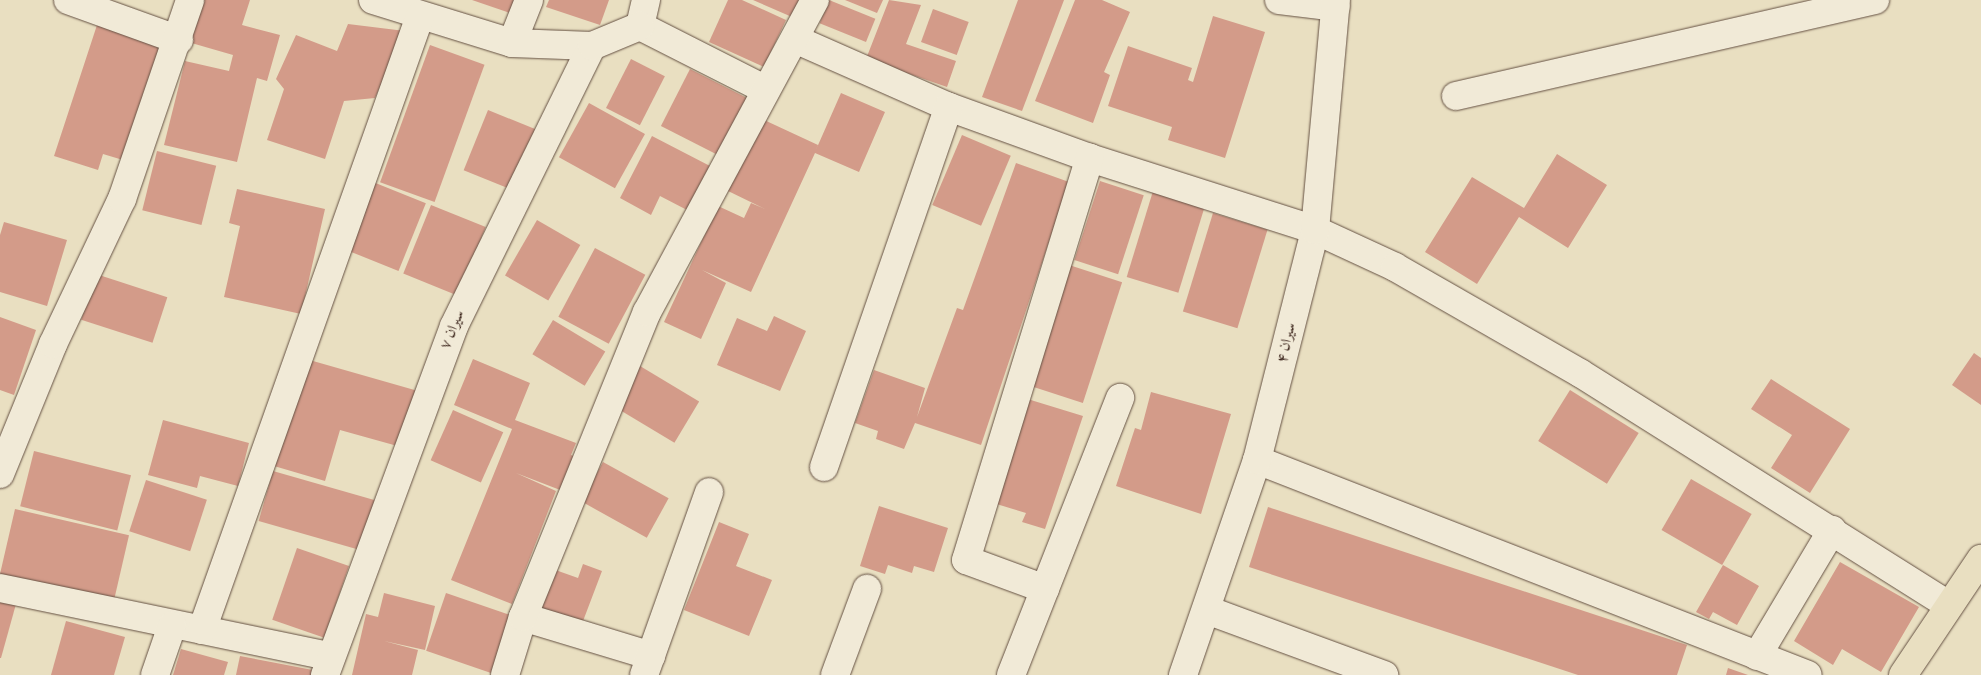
<!DOCTYPE html>
<meta charset="utf-8">
<style>
body{margin:0}
#map{position:relative;width:1981px;height:675px;overflow:hidden;background:#e9dfc1;font-family:"Sorts Mill Goudy",Amiri,serif}
div>[style]{position:absolute}
[style*='--x']{left:calc(var(--x)*1px);top:calc(var(--y)*1px);width:calc(var(--w)*1px);rotate:calc(var(--a)*1deg)}
.building>*{inset:0;background:#d39b89;transform-origin:0 0}
.roads{filter:drop-shadow(0 0 1px #655143) drop-shadow(0 0 1px #655143)}
.minor>*{height:28px;margin:-14px;padding:0 14px;transform-origin:14px;border-radius:14px;background:#f1ead7}
.major>*{height:28px;margin:-14px;padding:0 14px;transform-origin:14px;border-radius:14px;background:#e9dfc1}
span{translate:-50% -50%;white-space:nowrap;text-align:center;line-height:1.15;-webkit-text-stroke:5px #f1ead7;paint-order:stroke}
.street-label{font-size:15px;color:#392219}
</style>
<div id="map">
<div class="building">
<div style="clip-path:polygon(200px 0,250px 0,242px 25px,280px 35px,267px 81px,257px 78px,237px 162px,164px 145px,185px 61px,229px 71px,233px 55px,188px 42px)"></div>
<div style="clip-path:polygon(472px 0,518px 0,513px 14px)"></div>
<div style="clip-path:polygon(549px 0,609px 0,600px 25px,546px 7px)"></div>
<div style="clip-path:polygon(728px 0,742px 0,786px 20px,764px 67px,709px 42px)"></div>
<div style="clip-path:polygon(753px 0,800px 0,792px 17px)"></div>
<div style="left:829px;top:0;width:50px;height:25px;rotate:22deg"></div>
<div style="clip-path:polygon(845px 0,883px 0,877px 13px)"></div>
<div style="clip-path:polygon(889px 0,921px 5px,906px 44px,956px 61px,947px 87px,866px 59px)"></div>
<div style="clip-path:polygon(1018px 0,1064px 0,1022px 111px,982px 97px)"></div>
<div style="clip-path:polygon(1075px 0,1102px 0,1130px 12px,1104px 72px,1110px 75px,1093px 123px,1035px 101px)"></div>
<div style="left:933px;top:9px;width:38px;height:35px;rotate:20deg"></div>
<div style="clip-path:polygon(1213px 16px,1265px 32px,1225px 158px,1168px 140px,1172px 127px,1108px 106px,1128px 46px,1192px 68px,1188px 80px,1193px 82px)"></div>
<div style="clip-path:polygon(348px 24px,405px 31px,375px 98px,344px 101px,325px 159px,267px 140px,284px 89px,276px 79px,296px 35px,337px 51px)"></div>
<div style="clip-path:polygon(97px 25px,161px 46px,123px 160px,103px 154px,98px 170px,54px 156px)"></div>
<div style="left:430px;top:45px;width:58px;height:146px;rotate:20deg"></div>
<div style="left:631px;top:59px;width:38px;height:55px;rotate:27deg"></div>
<div style="left:690px;top:69px;width:65px;height:64px;rotate:27deg"></div>
<div style="clip-path:polygon(841px 93px,885px 112px,859px 172px,815px 153px,751px 292px,702px 270px,726px 283px,701px 339px,664px 322px,718px 206px,744px 218px,751px 203px,765px 209px,726px 190px,760px 118px,818px 145px,815px 152px)"></div>
<div style="left:589px;top:103px;width:64px;height:62px;rotate:29deg"></div>
<div style="left:488px;top:110px;width:54px;height:65px;rotate:22deg"></div>
<div style="left:962px;top:135px;width:53px;height:76px;rotate:23deg"></div>
<div style="clip-path:polygon(652px 136px,710px 166px,687px 210px,660px 196px,651px 215px,620px 198px)"></div>
<div style="left:157px;top:151px;width:61px;height:61px;rotate:14deg"></div>
<div style="clip-path:polygon(1557px 154px,1607px 185px,1568px 248px,1519px 217px,1477px 284px,1425px 252px,1472px 177px,1524px 208px)"></div>
<div style="clip-path:polygon(1016px 163px,1069px 182px,981px 445px,915px 423px,904px 449px,876px 439px,878px 431px,855px 423px,874px 370px,925px 388px,917px 417px,957px 308px,963px 310px)"></div>
<div style="left:1100px;top:181px;width:46px;height:83px;rotate:18deg"></div>
<div style="left:373px;top:182px;width:57px;height:73px;rotate:22deg"></div>
<div style="clip-path:polygon(237px 189px,325px 209px,301px 314px,224px 297px,240px 226px,229px 223px)"></div>
<div style="left:1153px;top:191px;width:54px;height:90px;rotate:17deg"></div>
<div style="left:431px;top:205px;width:59px;height:74px;rotate:22deg"></div>
<div style="left:1213px;top:213px;width:57px;height:103px;rotate:17deg"></div>
<div style="left:537px;top:220px;width:50px;height:64px;rotate:30deg"></div>
<div style="clip-path:polygon(4px 222px,67px 240px,47px 306px,0 292px,0 235px)"></div>
<div style="left:595px;top:248px;width:57px;height:78px;rotate:28deg"></div>
<div style="left:1066px;top:264px;width:59px;height:127px;rotate:18deg"></div>
<div style="left:96px;top:274px;width:75px;height:48px;rotate:18deg"></div>
<div style="clip-path:polygon(774px 316px,806px 331px,780px 391px,717px 365px,737px 318px,767px 331px)"></div>
<div style="clip-path:polygon(0 317px,36px 330px,14px 395px,0 390px)"></div>
<div style="left:553px;top:320px;width:61px;height:40px;rotate:31deg"></div>
<div style="clip-path:polygon(1974px 353px,1981px 358px,1981px 405px,1952px 385px)"></div>
<div style="clip-path:polygon(306px 359px,418px 391px,401px 447px,340px 430px,325px 481px,274px 466px)"></div>
<div style="clip-path:polygon(473px 359px,530px 383px,515px 420px,576px 443px,571px 455px,581px 459px,568px 493px,516px 473px,556px 491px,512px 604px,451px 580px,512px 429px,454px 405px)"></div>
<div style="left:640px;top:366px;width:69px;height:48px;rotate:31deg"></div>
<div style="clip-path:polygon(1771px 379px,1850px 429px,1810px 493px,1771px 468px,1792px 435px,1751px 409px)"></div>
<div style="left:1570px;top:390px;width:81px;height:60px;rotate:32deg"></div>
<div style="clip-path:polygon(1151px 392px,1231px 414px,1201px 514px,1116px 486px,1135px 428px,1141px 430px)"></div>
<div style="clip-path:polygon(1021px 397px,1083px 416px,1045px 529px,1022px 522px,1026px 513px,990px 502px)"></div>
<div style="left:453px;top:410px;width:55px;height:55px;rotate:24deg"></div>
<div style="clip-path:polygon(163px 420px,249px 443px,238px 486px,200px 476px,197px 488px,148px 475px)"></div>
<div style="left:34px;top:451px;width:100px;height:57px;rotate:14deg"></div>
<div style="left:603px;top:462px;width:75px;height:45px;rotate:29deg"></div>
<div style="left:273px;top:471px;width:108px;height:52px;rotate:16deg"></div>
<div style="left:1691px;top:479px;width:70px;height:59px;rotate:30deg"></div>
<div style="left:146px;top:480px;width:64px;height:54px;rotate:18deg"></div>
<div style="clip-path:polygon(879px 506px,948px 528px,934px 572px,914px 566px,912px 573px,888px 565px,885px 574px,860px 566px)"></div>
<div style="clip-path:polygon(1268px 507px,1687px 645px,1677px 675px,1578px 675px,1249px 567px)"></div>
<div style="left:15px;top:509px;width:117px;height:68px;rotate:13deg"></div>
<div style="clip-path:polygon(719px 522px,749px 534px,736px 566px,772px 580px,749px 636px,684px 610px)"></div>
<div style="left:297px;top:548px;width:55px;height:76px;rotate:19deg"></div>
<div style="clip-path:polygon(1840px 562px,1919px 607px,1881px 672px,1842px 649px,1833px 665px,1794px 641px)"></div>
<div style="clip-path:polygon(583px 564px,602px 571px,580px 629px,530px 610px,547px 567px,578px 578px)"></div>
<div style="clip-path:polygon(1723px 565px,1759px 586px,1737px 625px,1713px 612px,1709px 619px,1696px 612px)"></div>
<div style="clip-path:polygon(384px 593px,435px 606px,425px 650px,384px 641px,418px 650px,412px 675px,352px 675px,366px 614px,378px 617px)"></div>
<div style="left:446px;top:593px;width:79px;height:61px;rotate:19deg"></div>
<div style="clip-path:polygon(0 600px,16px 604px,1px 658px,0 658px)"></div>
<div style="clip-path:polygon(66px 621px,125px 637px,114px 675px,51px 675px)"></div>
<div style="clip-path:polygon(181px 649px,228px 662px,224px 675px,173px 675px)"></div>
<div style="clip-path:polygon(240px 656px,318px 671px,317px 675px,236px 675px)"></div>
<div style="clip-path:polygon(1728px 668px,1748px 675px,1726px 675px)"></div>
</div>
<div class="roads">
<div class="minor">
<div style="--x:68;--y:0;--w:118;--a:19.8"></div>
<div style="--x:373;--y:0;--w:145;--a:17.2"></div>
<div style="--x:512;--y:43;--w:80;--a:2.1"></div>
<div style="--x:1279;--y:0;--w:57;--a:7"></div>
<div style="--x:640;--y:26;--w:141;--a:26.9"></div>
<div style="--x:640;--y:26;--w:27;--a:-77"></div>
<div style="--x:797;--y:40;--w:166;--a:23.8"></div>
<div style="--x:949;--y:107;--w:150;--a:19.9"></div>
<div style="--x:1090;--y:158;--w:236;--a:17.7"></div>
<div style="--x:1315;--y:230;--w:88;--a:24.8"></div>
<div style="--x:1395;--y:267;--w:213;--a:29.8"></div>
<div style="--x:1580;--y:373;--w:436;--a:32.2"></div>
<div style="--x:512;--y:43;--w:46;--a:-68.4"></div>
<div style="--x:1456;--y:96;--w:430;--a:-12.9"></div>
<div style="--x:1257;--y:460;--w:591;--a:21.32"></div>
<div style="--x:824;--y:467;--w:381;--a:-70.9"></div>
<div style="--x:0;--y:474;--w:140;--a:-67.8"></div>
<div style="--x:53;--y:344;--w:161;--a:-64.6"></div>
<div style="--x:122;--y:199;--w:210;--a:-71.1"></div>
<div style="--x:0;--y:588;--w:336;--a:11.7"></div>
<div style="--x:1045;--y:589;--w:84;--a:-159.8"></div>
<div style="--x:966;--y:560;--w:421;--a:-72.9"></div>
<div style="--x:1207;--y:610;--w:189;--a:20.2"></div>
<div style="--x:523;--y:617;--w:134;--a:16.9"></div>
<div style="--x:202;--y:630;--w:652;--a:-70.45"></div>
<div style="--x:1757;--y:656;--w:147;--a:-59.2"></div>
<div style="--x:155;--y:675;--w:52;--a:-70.9"></div>
<div style="--x:325;--y:675;--w:372;--a:-69.7"></div>
<div style="--x:454;--y:326;--w:312;--a:-63.8"></div>
<div style="--x:592;--y:46;--w:52;--a:-22.6"></div>
<div style="--x:505;--y:675;--w:61;--a:-72.8"></div>
<div style="--x:523;--y:617;--w:329;--a:-67.9"></div>
<div style="--x:647;--y:312;--w:354;--a:-61.7"></div>
<div style="--x:644;--y:675;--w:194;--a:-70.4"></div>
<div style="--x:835;--y:675;--w:92;--a:-69.6"></div>
<div style="--x:1011;--y:675;--w:298;--a:-68.5"></div>
<div style="--x:1183;--y:675;--w:227;--a:-71"></div>
<div style="--x:1257;--y:460;--w:237;--a:-75.8"></div>
<div style="--x:1315;--y:230;--w:231;--a:-84.8"></div>
</div>
<div class="major">
<div style="--x:1903;--y:675;--w:140;--a:-56.1"></div>
</div>
</div>
<div class="street-label">
<span style="left:453px;top:330px;rotate:-67deg">سیران ۷</span>
<span style="left:1287px;top:343px;rotate:-76deg">سیران ۴</span>
</div>
</div>
